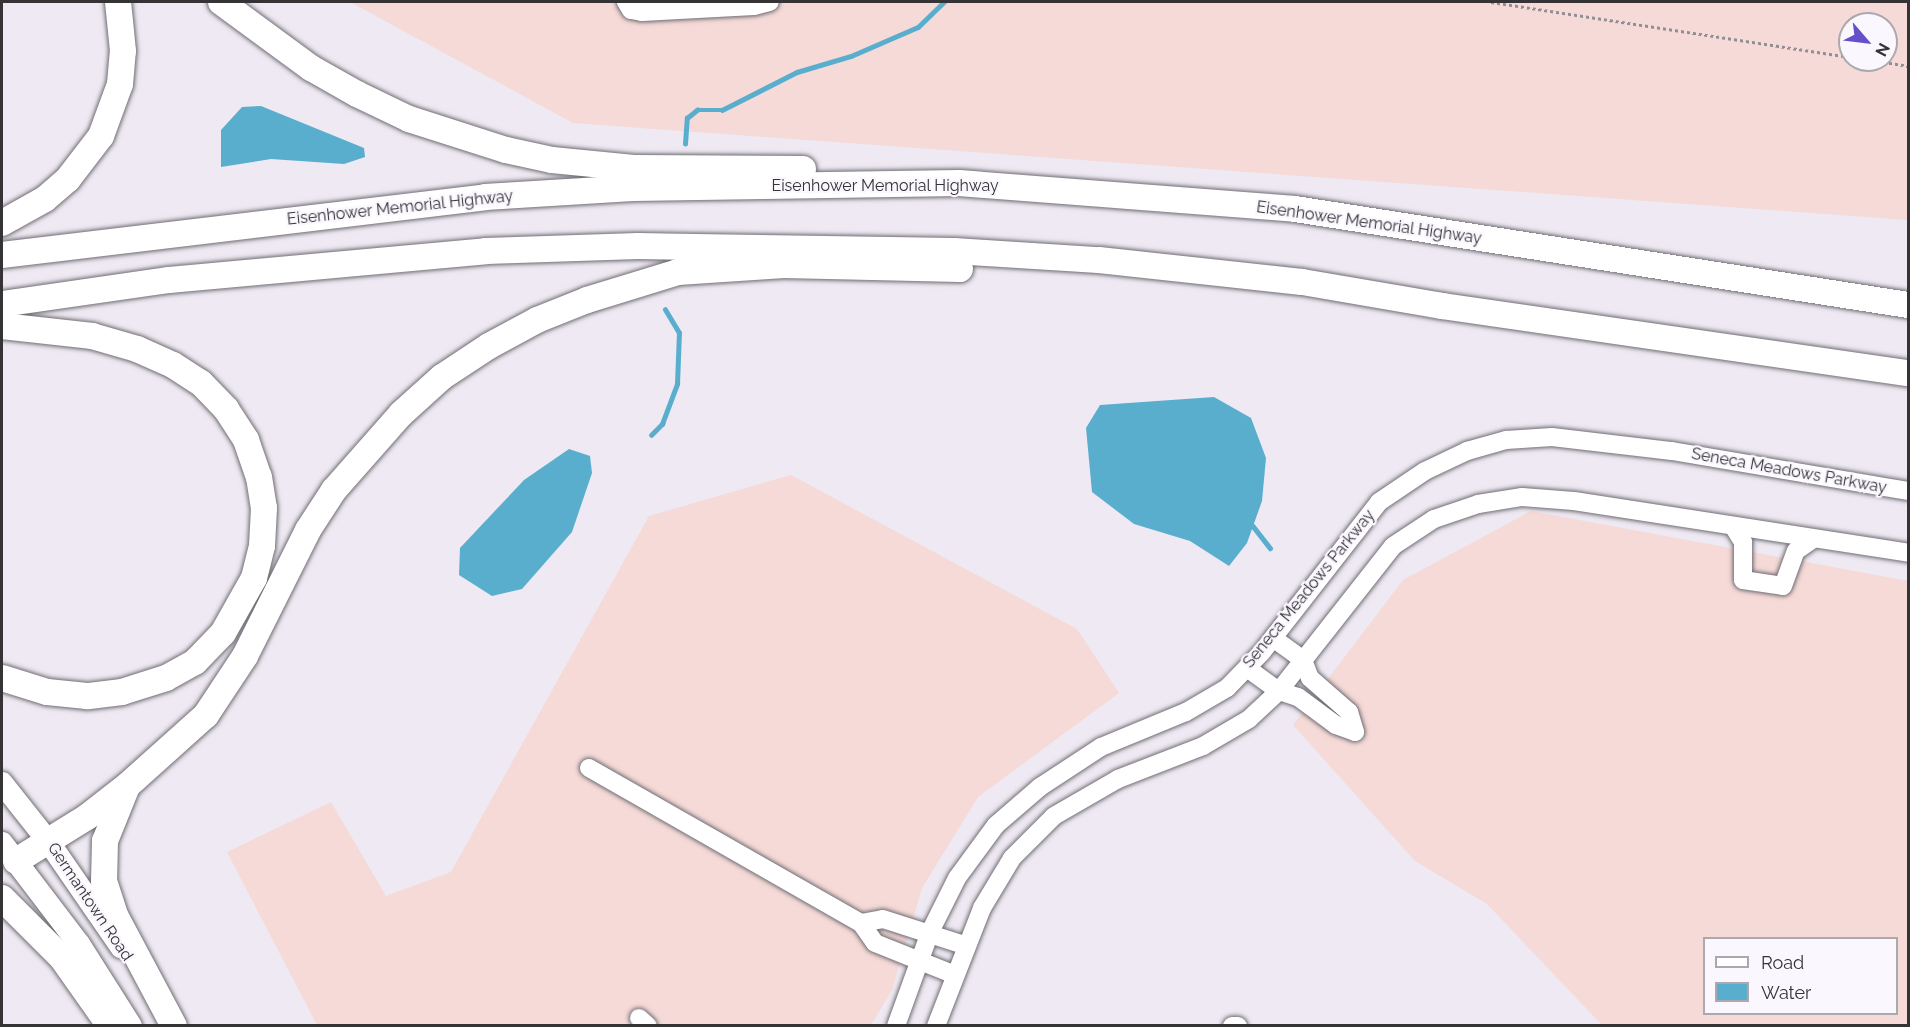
<!DOCTYPE html>
<style>
body{margin:0}
#map{position:relative;width:1910px;height:1027px;overflow:hidden;background:#eee9f2;font-family:Raleway,sans-serif}
div>[style]{position:absolute}
[style*='--x']{left:calc(var(--x)*1px);top:calc(var(--y)*1px);width:calc(var(--w)*1px);rotate:calc(var(--a)*1deg)}
.commercial>*{inset:0;background:#f5dad7}
.water>*{inset:0;background:#59aece}
.stream>*{height:4.5px;margin:-2.25px;padding:0 2.25px;transform-origin:2.25px;border-radius:2.25px;background:#59aece}
.path>*{height:3px;margin-top:-1.5px;transform-origin:0;background:repeating-linear-gradient(90deg,#918e94 0 3px,transparent 0 6px)}
.roads{filter:drop-shadow(0 0 2px #716d75) drop-shadow(0 0 2px #716d75)}
.minor>*{height:18px;margin:-9px;padding:0 9px;transform-origin:9px;border-radius:9px;background:#fff}
.major>*{height:22px;margin:-11px;padding:0 11px;transform-origin:11px;border-radius:11px;background:#fff}
.highway>*{height:26px;margin:-13px;padding:0 13px;transform-origin:13px;border-radius:13px;background:#fff}
span{translate:-50% -50%;white-space:nowrap;text-align:center;line-height:1.15;-webkit-text-stroke:4.5px #faf7fe;paint-order:stroke}
.street-label{font-size:16px;color:#353336}
.frame{position:absolute;inset:0;border:3px solid #353336;pointer-events:none}
.legend{position:absolute;left:1703px;top:937px;width:195px;height:78px;box-sizing:border-box;background:#faf7fe;border:2px solid #aba9ae;margin:0;padding:8px 10px;list-style:none;font-size:18px;color:#353336}
.legend li{display:flex;align-items:center;gap:12px;height:30px}
.legend b{width:30px;border:2px solid #aba9ae}
.north{position:absolute;left:1838px;top:12px;width:60px;height:60px;box-sizing:border-box;background:#faf7fe;border:2px solid #aba9ae;border-radius:50%;rotate:118deg;font-size:16px;font-weight:700;line-height:24px;text-align:center;color:#353336}
.north::after{content:'';display:block;margin:auto;width:21px;height:27px;background:#6451ca;clip-path:polygon(50% 0,100% 100%,50% 72%,0 100%)}
</style>
<div id="map">
<div class="commercial">
<div style="clip-path:polygon(evenodd,350px 2px,1908px 2px,1908px 220px,573px 123px,350px 2px,1850px 24px,1886px 24px,1886px 60px,1850px 60px,1850px 24px)"></div>
<div style="clip-path:polygon(791px 475px,1077px 629px,1119px 693px,978px 797px,922px 888px,892px 990px,871px 1025px,317px 1025px,227px 852px,331px 802px,386px 896px,451px 872px,649px 516px)"></div>
<div style="clip-path:polygon(evenodd,1531px 511px,1908px 581px,1908px 1025px,1602px 1025px,1487px 904px,1415px 861px,1293px 725px,1403px 580px,1531px 511px,1704px 938px,1896px 938px,1896px 1014px,1704px 1014px,1704px 938px)"></div>
</div>
<div class="water">
<div style="clip-path:polygon(261px 106px,364px 148px,365px 157px,344px 164px,271px 159px,221px 167px,221px 130px,242px 107px)"></div>
<div style="clip-path:polygon(1214px 397px,1251px 418px,1266px 458px,1262px 501px,1247px 543px,1229px 566px,1190px 541px,1134px 524px,1092px 492px,1086px 428px,1100px 405px)"></div>
<div style="clip-path:polygon(569px 449px,590px 456px,592px 473px,572px 532px,522px 589px,492px 596px,459px 575px,460px 548px,524px 480px)"></div>
</div>
<div class="stream">
<div style="--x:685;--y:144;--w:26;--a:-86"></div>
<div style="--x:687;--y:118;--w:13;--a:-39"></div>
<div style="--x:697;--y:110;--w:25;--a:0"></div>
<div style="--x:722;--y:110;--w:84;--a:-26.9"></div>
<div style="--x:797;--y:72;--w:56;--a:-16.5"></div>
<div style="--x:851;--y:56;--w:73;--a:-23.4"></div>
<div style="--x:918;--y:27;--w:36;--a:-44"></div>
<div style="--x:651;--y:435;--w:16;--a:-45"></div>
<div style="--x:662;--y:424;--w:43;--a:-69.4"></div>
<div style="--x:677;--y:384;--w:51;--a:-87.8"></div>
<div style="--x:679;--y:333;--w:27;--a:-121"></div>
<div style="--x:1253;--y:526;--w:28;--a:52"></div>
</div>
<div class="path">
<div style="--x:1491;--y:2;--w:363;--a:8.7"></div>
<div style="--x:1871;--y:60;--w:37;--a:9"></div>
</div>
<div class="roads">
<div class="minor">
<div style="--x:626;--y:2;--w:9;--a:58"></div>
<div style="--x:631;--y:10;--w:11;--a:10"></div>
<div style="--x:642;--y:12;--w:112;--a:-3.1"></div>
<div style="--x:754;--y:6;--w:16;--a:-14"></div>
<div style="--x:1733;--y:526;--w:19;--a:58"></div>
<div style="--x:1743;--y:542;--w:38;--a:90"></div>
<div style="--x:1743;--y:580;--w:40;--a:8.5"></div>
<div style="--x:1783;--y:586;--w:37;--a:-70"></div>
<div style="--x:1796;--y:551;--w:21;--a:-35"></div>
<div style="--x:1273;--y:638;--w:37;--a:36"></div>
<div style="--x:1303;--y:660;--w:19;--a:69"></div>
<div style="--x:1310;--y:678;--w:52;--a:41.1"></div>
<div style="--x:1349;--y:712;--w:21;--a:73"></div>
<div style="--x:1247;--y:668;--w:39;--a:36"></div>
<div style="--x:1279;--y:691;--w:20;--a:18"></div>
<div style="--x:1298;--y:697;--w:47;--a:36.4"></div>
<div style="--x:1336;--y:725;--w:20;--a:20"></div>
<div style="--x:589;--y:768;--w:313;--a:29.7"></div>
<div style="--x:861;--y:923;--w:24;--a:55"></div>
<div style="--x:875;--y:943;--w:86;--a:21.8"></div>
<div style="--x:861;--y:923;--w:22;--a:-10"></div>
<div style="--x:883;--y:919;--w:88;--a:17.8"></div>
<div style="--x:639;--y:1018;--w:12;--a:42"></div>
<div style="--x:896;--y:1026;--w:100;--a:-70.1"></div>
<div style="--x:930;--y:932;--w:60;--a:-63.4"></div>
<div style="--x:957;--y:878;--w:66;--a:-53.7"></div>
<div style="--x:996;--y:825;--w:58;--a:-40.8"></div>
<div style="--x:1040;--y:787;--w:73;--a:-33.3"></div>
<div style="--x:1101;--y:747;--w:92;--a:-22.4"></div>
<div style="--x:1186;--y:712;--w:48;--a:-30.3"></div>
<div style="--x:1227;--y:688;--w:50;--a:-45.8"></div>
<div style="--x:1262;--y:652;--w:190;--a:-52"></div>
<div style="--x:1379;--y:502;--w:55;--a:-34"></div>
<div style="--x:1425;--y:471;--w:47;--a:-25.5"></div>
<div style="--x:1467;--y:451;--w:41;--a:-15.8"></div>
<div style="--x:1506;--y:440;--w:46;--a:-3.7"></div>
<div style="--x:1552;--y:437;--w:121;--a:6.7"></div>
<div style="--x:1672;--y:451;--w:239;--a:9.6"></div>
<div style="--x:936;--y:1026;--w:127;--a:-68.7"></div>
<div style="--x:982;--y:908;--w:58;--a:-59"></div>
<div style="--x:1012;--y:858;--w:59;--a:-45"></div>
<div style="--x:1054;--y:816;--w:74;--a:-30"></div>
<div style="--x:1118;--y:779;--w:91;--a:-21.2"></div>
<div style="--x:1203;--y:746;--w:53;--a:-30.4"></div>
<div style="--x:1249;--y:719;--w:41;--a:-43"></div>
<div style="--x:1279;--y:691;--w:184;--a:-51.8"></div>
<div style="--x:1393;--y:546;--w:49;--a:-33.4"></div>
<div style="--x:1434;--y:519;--w:46;--a:-18.8"></div>
<div style="--x:1478;--y:504;--w:45;--a:-9"></div>
<div style="--x:1522;--y:497;--w:52;--a:4.4"></div>
<div style="--x:1574;--y:501;--w:338;--a:8.8"></div>
<div style="--x:1232;--y:1026;--w:6;--a:0"></div>
</div>
<div class="major">
<div style="--x:2;--y:783;--w:74;--a:51.6"></div>
<div style="--x:48;--y:841;--w:129;--a:55.4"></div>
<div style="--x:2;--y:843;--w:127;--a:52.7"></div>
<div style="--x:79;--y:944;--w:97;--a:57.6"></div>
</div>
<div class="highway">
<div style="--x:221;--y:2;--w:112;--a:36.3"></div>
<div style="--x:311;--y:68;--w:53;--a:29.5"></div>
<div style="--x:357;--y:94;--w:58;--a:25.7"></div>
<div style="--x:409;--y:119;--w:102;--a:17.7"></div>
<div style="--x:506;--y:150;--w:47;--a:12.3"></div>
<div style="--x:552;--y:160;--w:82;--a:5.6"></div>
<div style="--x:634;--y:168;--w:169;--a:0.3"></div>
<div style="--x:2;--y:223;--w:49;--a:-29.2"></div>
<div style="--x:45;--y:199;--w:30;--a:-41"></div>
<div style="--x:68;--y:179;--w:54;--a:-52.5"></div>
<div style="--x:101;--y:136;--w:55;--a:-69.9"></div>
<div style="--x:120;--y:84;--w:33;--a:-85"></div>
<div style="--x:123;--y:51;--w:49;--a:-95.8"></div>
<div style="--x:2;--y:255;--w:486;--a:-6.8"></div>
<div style="--x:485;--y:197;--w:148;--a:-3.5"></div>
<div style="--x:633;--y:188;--w:326;--a:-0.9"></div>
<div style="--x:959;--y:183;--w:337;--a:4.4"></div>
<div style="--x:1295;--y:209;--w:620;--a:8.9"></div>
<div style="--x:2;--y:304;--w:169;--a:-8.2"></div>
<div style="--x:169;--y:280;--w:318;--a:-5.2"></div>
<div style="--x:486;--y:251;--w:152;--a:-1.9"></div>
<div style="--x:638;--y:246;--w:316;--a:0.9"></div>
<div style="--x:954;--y:251;--w:145;--a:3.6"></div>
<div style="--x:1099;--y:260;--w:204;--a:6.2"></div>
<div style="--x:1302;--y:282;--w:142;--a:9.7"></div>
<div style="--x:1442;--y:306;--w:471;--a:8.2"></div>
<div style="--x:2;--y:326;--w:91;--a:6.3"></div>
<div style="--x:92;--y:336;--w:47;--a:16.1"></div>
<div style="--x:137;--y:349;--w:39;--a:24"></div>
<div style="--x:173;--y:365;--w:33;--a:33"></div>
<div style="--x:201;--y:383;--w:36;--a:46"></div>
<div style="--x:226;--y:409;--w:37;--a:57"></div>
<div style="--x:246;--y:440;--w:39;--a:71"></div>
<div style="--x:259;--y:477;--w:31;--a:81"></div>
<div style="--x:264;--y:508;--w:38;--a:93"></div>
<div style="--x:262;--y:546;--w:33;--a:104"></div>
<div style="--x:254;--y:578;--w:63;--a:119.4"></div>
<div style="--x:223;--y:633;--w:40;--a:134"></div>
<div style="--x:195;--y:662;--w:33;--a:151"></div>
<div style="--x:166;--y:678;--w:46;--a:162.3"></div>
<div style="--x:122;--y:692;--w:35;--a:173"></div>
<div style="--x:87;--y:696;--w:40;--a:-174.3"></div>
<div style="--x:47;--y:692;--w:47;--a:-162.7"></div>
<div style="--x:126;--y:789;--w:56;--a:112"></div>
<div style="--x:105;--y:841;--w:40;--a:91.4"></div>
<div style="--x:104;--y:881;--w:38;--a:72"></div>
<div style="--x:116;--y:917;--w:123;--a:62"></div>
<div style="--x:16;--y:861;--w:84;--a:-31.8"></div>
<div style="--x:87;--y:817;--w:52;--a:-38"></div>
<div style="--x:128;--y:785;--w:105;--a:-41.9"></div>
<div style="--x:206;--y:715;--w:71;--a:-56.5"></div>
<div style="--x:245;--y:656;--w:141;--a:-63.4"></div>
<div style="--x:308;--y:530;--w:48;--a:-57"></div>
<div style="--x:334;--y:490;--w:101;--a:-48.6"></div>
<div style="--x:401;--y:414;--w:55;--a:-42.1"></div>
<div style="--x:442;--y:377;--w:56;--a:-33.4"></div>
<div style="--x:489;--y:346;--w:55;--a:-28.4"></div>
<div style="--x:537;--y:320;--w:54;--a:-21.8"></div>
<div style="--x:587;--y:300;--w:95;--a:-17.1"></div>
<div style="--x:678;--y:272;--w:106;--a:-3.8"></div>
<div style="--x:784;--y:265;--w:176;--a:1.3"></div>
<div style="--x:2;--y:898;--w:85;--a:45"></div>
<div style="--x:62;--y:958;--w:83;--a:54.8"></div>
</div>
</div>
<div class="street-label">
<span style="left:885px;top:186px">Eisenhower Memorial Highway</span>
<span style="left:400px;top:208px;rotate:-6deg">Eisenhower Memorial Highway</span>
<span style="left:1369px;top:223px;rotate:8deg">Eisenhower Memorial Highway</span>
<span style="left:1789px;top:471px;rotate:10deg">Seneca Meadows Parkway</span>
<span style="left:1309px;top:589px;rotate:-51deg">Seneca Meadows Parkway</span>
<span style="left:90px;top:902px;rotate:56deg">Germantown Road</span>
</div>
<div class="frame"></div>
<ul class="legend">
<li><b style="height:8px;background:#fff"></b>Road</li>
<li><b style="height:16px;background:#59aece"></b>Water</li>
</ul>
<div class="north">N</div>
</div>
